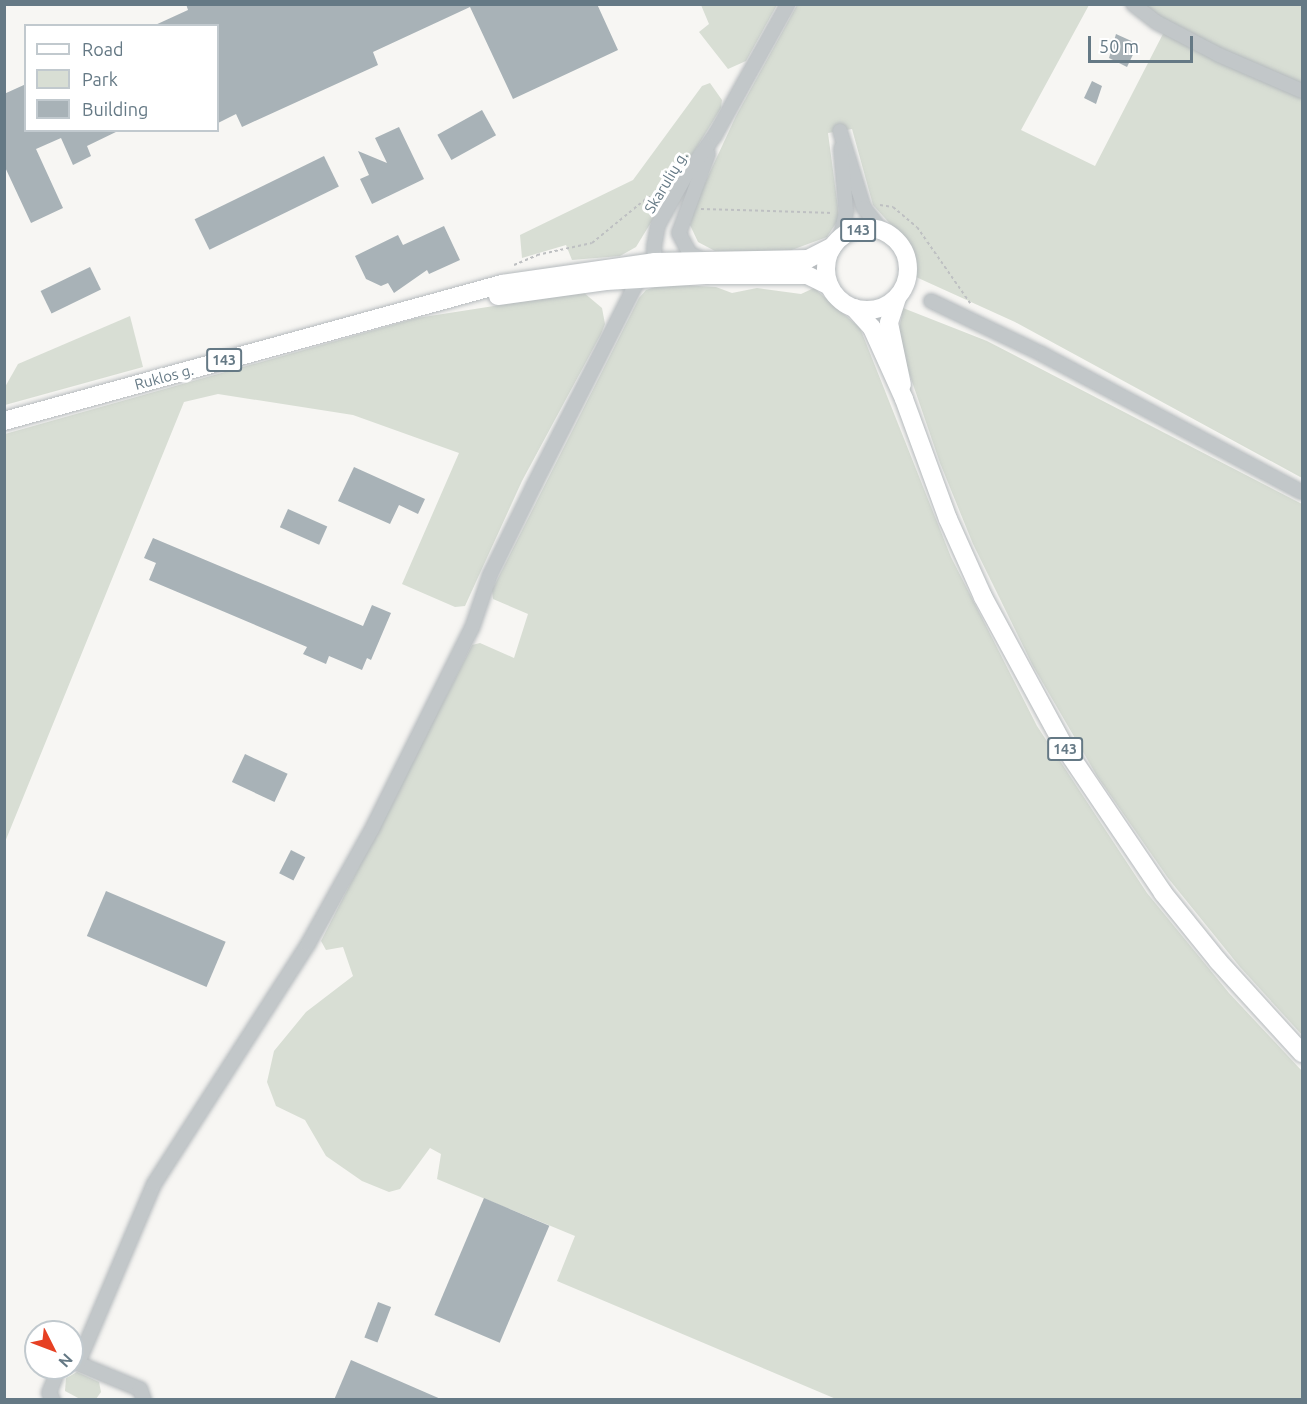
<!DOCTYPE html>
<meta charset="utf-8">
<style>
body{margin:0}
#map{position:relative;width:1307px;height:1404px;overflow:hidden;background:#f7f6f3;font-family:Ubuntu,sans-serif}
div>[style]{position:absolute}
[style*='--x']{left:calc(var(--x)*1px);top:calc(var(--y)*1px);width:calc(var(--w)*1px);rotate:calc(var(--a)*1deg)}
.green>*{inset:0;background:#d8ded4}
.building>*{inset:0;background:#a8b2b7;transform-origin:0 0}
.path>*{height:2px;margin-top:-1px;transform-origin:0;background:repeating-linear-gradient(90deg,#bec0c2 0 3px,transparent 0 6px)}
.roads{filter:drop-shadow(0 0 2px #b5babd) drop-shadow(0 0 2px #b5babd)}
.minor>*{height:14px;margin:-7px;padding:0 7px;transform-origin:7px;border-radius:7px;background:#c2c7c9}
.major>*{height:18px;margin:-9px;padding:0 9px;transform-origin:9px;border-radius:9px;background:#fff}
.major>.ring{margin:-9px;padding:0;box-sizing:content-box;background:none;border:18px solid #fff;border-radius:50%}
span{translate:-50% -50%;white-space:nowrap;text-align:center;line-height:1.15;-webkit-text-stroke:6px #fff;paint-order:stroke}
.shield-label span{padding:2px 4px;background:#fff;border:2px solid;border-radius:4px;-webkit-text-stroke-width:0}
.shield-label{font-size:14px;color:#657985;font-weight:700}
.street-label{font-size:15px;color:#657985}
.frame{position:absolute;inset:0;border:6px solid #657985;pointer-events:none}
.legend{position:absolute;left:24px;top:24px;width:195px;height:108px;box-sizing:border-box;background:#fff;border:2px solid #c1c9ce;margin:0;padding:8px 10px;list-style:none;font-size:18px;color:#657985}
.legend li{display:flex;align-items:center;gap:12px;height:30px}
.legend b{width:30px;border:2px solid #c1c9ce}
.north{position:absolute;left:24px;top:1320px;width:60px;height:60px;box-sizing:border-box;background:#fff;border:2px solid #c1c9ce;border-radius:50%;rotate:132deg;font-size:16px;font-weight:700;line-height:24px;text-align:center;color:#657985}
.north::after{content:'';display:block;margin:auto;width:21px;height:27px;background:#e64023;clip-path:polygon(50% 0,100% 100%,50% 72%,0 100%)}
.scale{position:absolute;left:1088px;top:36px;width:105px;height:27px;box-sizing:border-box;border:3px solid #657985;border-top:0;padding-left:8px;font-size:18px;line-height:21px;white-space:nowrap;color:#657985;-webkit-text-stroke:4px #fff;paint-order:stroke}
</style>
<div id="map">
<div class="green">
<div style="clip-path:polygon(701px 5px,777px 5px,746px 61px,728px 69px,699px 32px,709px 24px)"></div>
<div style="clip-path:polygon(797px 5px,1089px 5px,1021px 130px,1095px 166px,1166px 28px,1133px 5px,1302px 5px,1302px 478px,1015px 322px,916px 277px,912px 248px,873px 205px,852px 129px,828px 133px,838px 208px,838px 220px,827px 237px,789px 251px,715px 251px,698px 242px,690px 225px,696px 202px,736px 116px)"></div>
<div style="clip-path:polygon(710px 83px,722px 100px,721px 108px,636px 247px,620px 256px,572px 260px,566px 245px,522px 258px,520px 235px,633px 180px,702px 86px)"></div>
<div style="clip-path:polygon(664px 284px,716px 287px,732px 293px,757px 288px,801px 294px,814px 288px,860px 328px,951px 557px,1037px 726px,1147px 893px,1229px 993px,1302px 1071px,1302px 1399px,836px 1399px,557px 1281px,575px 1236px,437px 1179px,441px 1154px,430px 1148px,400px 1189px,389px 1192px,362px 1181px,326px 1156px,305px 1120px,276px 1106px,267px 1082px,274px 1051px,306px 1012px,353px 976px,343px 947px,326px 950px,321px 941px,472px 645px,480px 643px,514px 658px,528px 614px,493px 599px,492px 590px,639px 298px,646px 290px)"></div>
<div style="clip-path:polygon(583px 292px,602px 308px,605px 324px,601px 334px,522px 481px,465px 606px,455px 607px,402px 584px,459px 453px,353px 415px,218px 394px,184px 402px,5px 842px,5px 434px,417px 318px)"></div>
<div style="clip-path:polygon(903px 308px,987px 341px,1302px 504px,1302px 1035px,1240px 967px,1168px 878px,1097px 776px,1033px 666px,973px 544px,940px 463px,907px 367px,899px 330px)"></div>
<div style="clip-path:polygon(130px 316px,143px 367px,5px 405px,5px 387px,18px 364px)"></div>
<div style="clip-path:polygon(77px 1372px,99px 1382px,101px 1392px,96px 1399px,80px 1399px,65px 1391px,66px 1378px)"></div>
</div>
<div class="building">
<div style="clip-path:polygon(186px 4px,597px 4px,618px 50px,513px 99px,470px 7px,373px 52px,378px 65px,242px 127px,236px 114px,218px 123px,218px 26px,153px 26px,188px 10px)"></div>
<div style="clip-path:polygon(1116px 34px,1138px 44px,1127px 67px,1109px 58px)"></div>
<div style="clip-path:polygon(1092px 81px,1102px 86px,1096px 104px,1084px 98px)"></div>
<div style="clip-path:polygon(26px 84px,26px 130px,120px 130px,87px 146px,91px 156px,73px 165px,61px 138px,36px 149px,63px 208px,31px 223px,4px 165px,4px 94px)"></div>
<div style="left:482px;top:110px;width:29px;height:51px;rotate:61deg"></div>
<div style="clip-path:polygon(399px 127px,424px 179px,372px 204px,360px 179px,369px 175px,358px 151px,387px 163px,375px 138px)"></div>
<div style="left:324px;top:156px;width:34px;height:144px;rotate:64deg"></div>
<div style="clip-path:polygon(444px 226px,460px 260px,429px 274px,427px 270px,394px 293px,388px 283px,381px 286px,366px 279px,355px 256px,398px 235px,403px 245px)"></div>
<div style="left:90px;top:267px;width:25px;height:55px;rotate:64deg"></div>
<div style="clip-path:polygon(354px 467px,425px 499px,418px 514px,399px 505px,390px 524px,338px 501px)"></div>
<div style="left:288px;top:509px;width:43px;height:20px;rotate:24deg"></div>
<div style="clip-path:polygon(153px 538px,363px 626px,372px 605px,391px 613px,371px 660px,367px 658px,362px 670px,329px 656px,326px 664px,303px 654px,307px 647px,149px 580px,156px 563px,144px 558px)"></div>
<div style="left:245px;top:754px;width:47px;height:31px;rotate:25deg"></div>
<div style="left:291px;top:850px;width:16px;height:26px;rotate:27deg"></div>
<div style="left:106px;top:891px;width:130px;height:49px;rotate:23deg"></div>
<div style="left:484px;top:1198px;width:71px;height:127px;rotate:23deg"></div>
<div style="left:378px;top:1302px;width:14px;height:38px;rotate:21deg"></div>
<div style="clip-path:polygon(351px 1360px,443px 1400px,334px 1400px)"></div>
</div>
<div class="path">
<div style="--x:880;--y:205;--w:13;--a:9"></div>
<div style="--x:893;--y:207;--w:31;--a:40"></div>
<div style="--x:917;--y:227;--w:93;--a:55.1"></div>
<div style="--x:701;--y:209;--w:132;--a:1.7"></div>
<div style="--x:514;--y:265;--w:25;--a:-23"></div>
<div style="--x:537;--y:255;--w:56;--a:-12.3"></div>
<div style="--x:592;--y:243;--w:71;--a:-39.3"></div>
<div style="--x:647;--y:198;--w:13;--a:-18"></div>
</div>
<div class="roads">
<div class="minor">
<div style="--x:1133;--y:4;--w:29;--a:38"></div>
<div style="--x:1156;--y:22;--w:71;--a:27.6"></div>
<div style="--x:1219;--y:55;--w:90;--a:23.4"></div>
<div style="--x:840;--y:131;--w:81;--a:72.7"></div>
<div style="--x:864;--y:208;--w:29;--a:52"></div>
<div style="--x:840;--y:238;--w:28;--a:-77"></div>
<div style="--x:846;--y:211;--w:63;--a:-94.5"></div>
<div style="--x:702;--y:259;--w:13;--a:-157"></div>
<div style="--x:690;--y:254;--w:24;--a:-118"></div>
<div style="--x:679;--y:233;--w:84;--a:-69.8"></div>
<div style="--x:661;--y:269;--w:9;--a:-131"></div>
<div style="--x:655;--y:262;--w:15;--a:-94"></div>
<div style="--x:654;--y:247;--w:22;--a:-80"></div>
<div style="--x:658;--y:225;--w:55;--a:-60.6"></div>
<div style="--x:685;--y:177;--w:52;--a:-54.5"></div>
<div style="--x:715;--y:135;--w:150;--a:-60.9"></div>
<div style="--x:931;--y:301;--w:123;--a:25.5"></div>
<div style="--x:1042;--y:354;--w:294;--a:28"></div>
<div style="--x:72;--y:1361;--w:74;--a:22.4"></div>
<div style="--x:140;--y:1389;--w:12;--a:70"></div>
<div style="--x:78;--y:1363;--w:194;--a:-67"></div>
<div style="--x:154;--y:1184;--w:285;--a:-57.3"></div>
<div style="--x:308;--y:944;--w:134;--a:-60.9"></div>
<div style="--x:373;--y:827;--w:222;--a:-63.6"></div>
<div style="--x:472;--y:628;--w:56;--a:-71.2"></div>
<div style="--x:490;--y:575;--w:100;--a:-63.9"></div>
<div style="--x:534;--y:485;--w:232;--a:-63.1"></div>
<div style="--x:53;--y:1400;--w:8;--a:-120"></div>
<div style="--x:49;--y:1393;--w:27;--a:-68"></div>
</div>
<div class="major">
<div class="ring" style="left:826px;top:228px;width:64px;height:64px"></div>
<div style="--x:498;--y:296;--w:109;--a:-7.9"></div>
<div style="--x:606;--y:281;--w:100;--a:-3.4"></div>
<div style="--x:706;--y:275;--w:101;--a:0"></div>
<div style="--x:807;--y:275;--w:25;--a:26"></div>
<div style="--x:897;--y:298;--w:26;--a:108"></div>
<div style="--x:889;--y:323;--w:63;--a:78.2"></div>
<div style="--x:854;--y:308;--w:27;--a:48"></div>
<div style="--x:872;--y:328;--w:78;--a:65.7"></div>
<div style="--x:904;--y:399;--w:128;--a:69.9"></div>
<div style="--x:948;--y:519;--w:85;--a:65.8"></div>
<div style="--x:983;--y:597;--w:172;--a:61.5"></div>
<div style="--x:1065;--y:748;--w:175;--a:55.9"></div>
<div style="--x:1163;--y:893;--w:87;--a:51"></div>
<div style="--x:1218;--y:961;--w:125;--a:47.6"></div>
<div style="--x:4;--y:421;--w:517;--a:-15.38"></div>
<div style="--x:502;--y:284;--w:155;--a:-8.2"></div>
<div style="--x:655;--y:262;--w:153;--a:-1.1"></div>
<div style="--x:808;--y:259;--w:28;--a:-27"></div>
</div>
</div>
<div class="shield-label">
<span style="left:858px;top:230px">143</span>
<span style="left:224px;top:360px">143</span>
<span style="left:1065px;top:749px">143</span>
</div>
<div class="street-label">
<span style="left:666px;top:182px;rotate:-59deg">Skarulių g.</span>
<span style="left:164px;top:377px;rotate:-15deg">Ruklos g.</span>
</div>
<div class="frame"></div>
<ul class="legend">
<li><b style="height:8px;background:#fff"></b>Road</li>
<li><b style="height:16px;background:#d8ded4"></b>Park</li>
<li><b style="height:16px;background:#a8b2b7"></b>Building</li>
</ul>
<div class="north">N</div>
<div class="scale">50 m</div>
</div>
